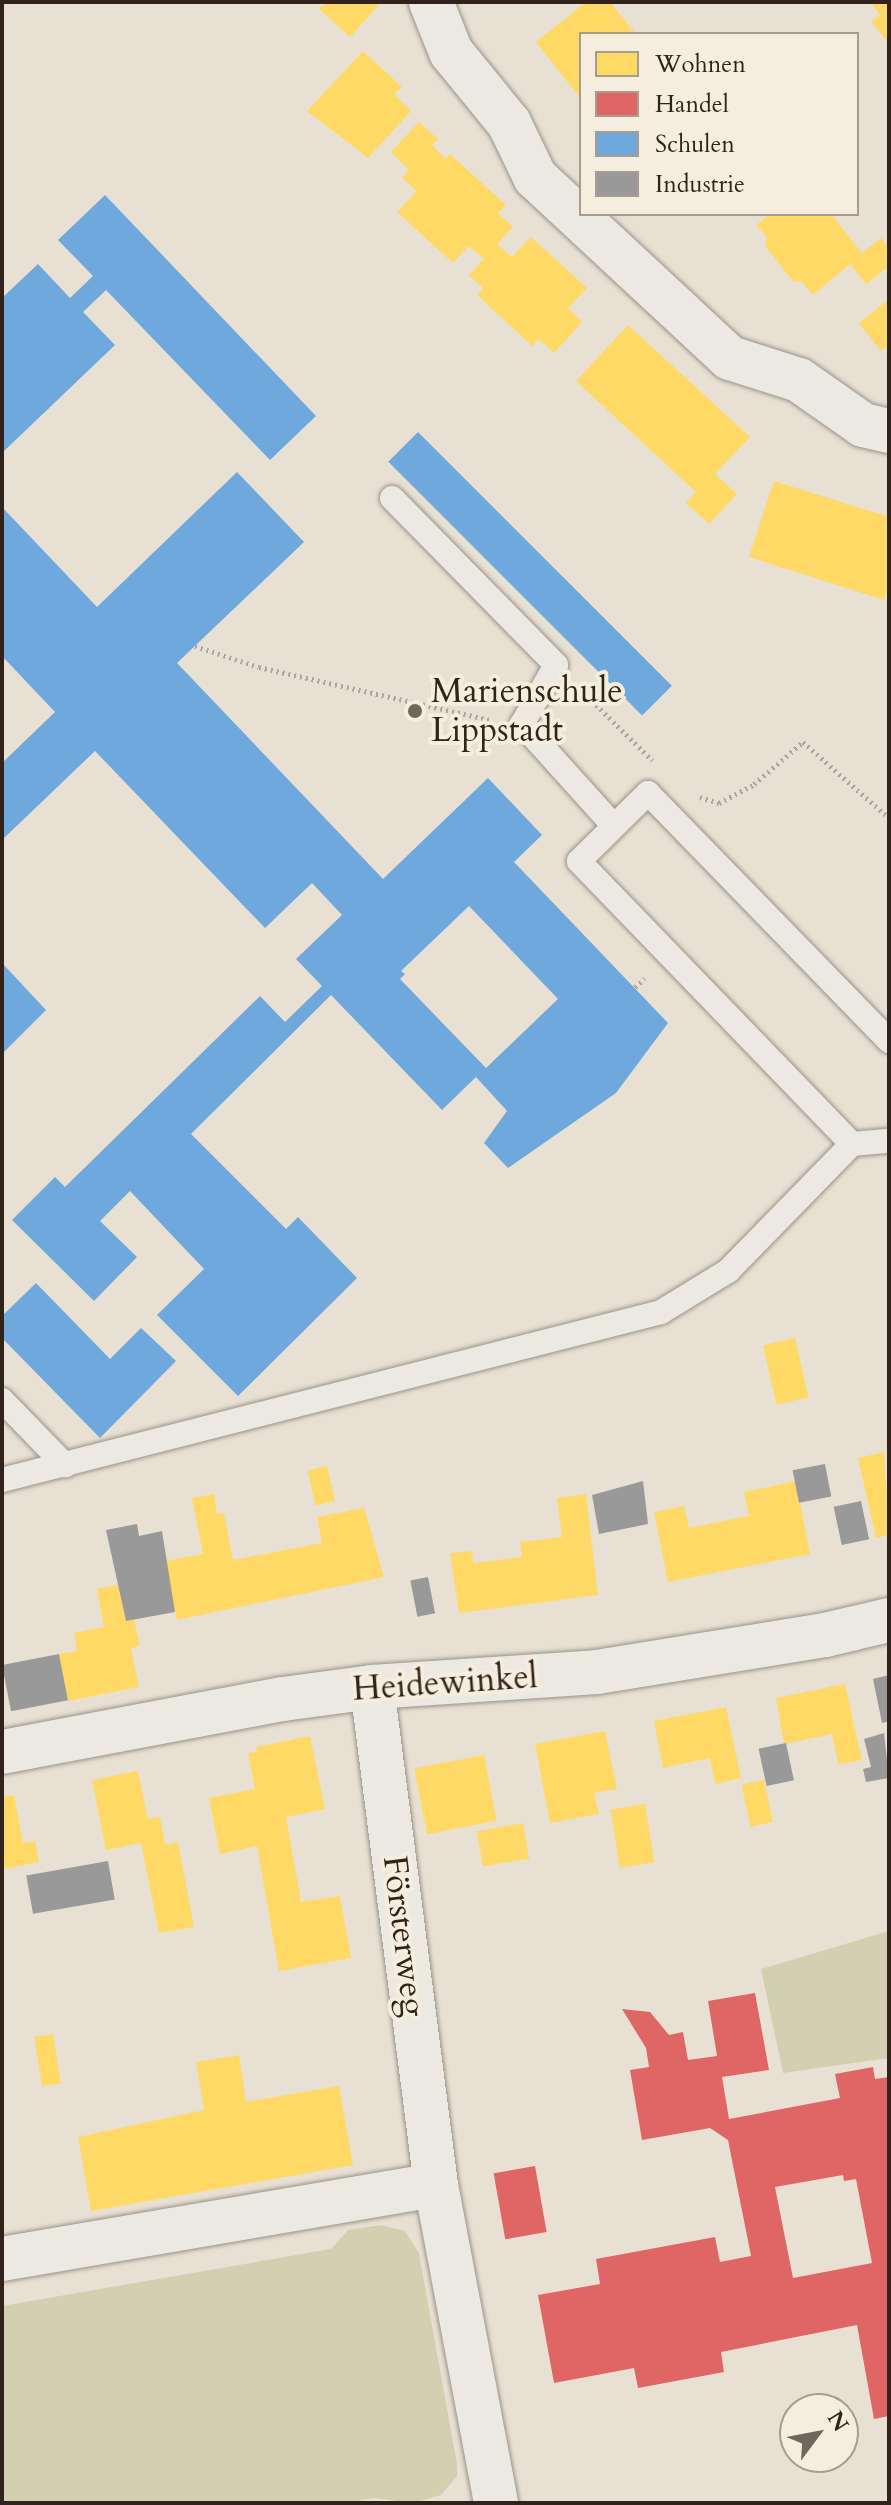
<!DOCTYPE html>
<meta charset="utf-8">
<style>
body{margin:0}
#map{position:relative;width:891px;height:2505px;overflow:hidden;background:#e8e1d3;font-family:Cardo,serif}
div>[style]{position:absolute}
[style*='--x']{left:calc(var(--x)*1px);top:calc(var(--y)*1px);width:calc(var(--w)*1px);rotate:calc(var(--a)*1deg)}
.green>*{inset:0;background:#d2d0b0}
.homes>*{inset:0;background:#ffd966;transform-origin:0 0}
.shops>*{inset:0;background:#e06666;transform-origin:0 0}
.schools>*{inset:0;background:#6fa8dc;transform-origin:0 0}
.industry>*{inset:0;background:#999;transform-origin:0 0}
.path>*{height:5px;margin-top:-2.5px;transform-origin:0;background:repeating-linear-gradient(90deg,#aaa6a0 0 2px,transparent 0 6px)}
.roads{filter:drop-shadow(0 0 2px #99938a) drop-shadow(0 0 2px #99938a)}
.lane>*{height:24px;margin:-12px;padding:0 12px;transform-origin:12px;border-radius:12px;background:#ece9e2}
.street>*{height:44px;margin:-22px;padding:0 22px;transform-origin:22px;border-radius:22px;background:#ece9e2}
.dots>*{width:22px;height:22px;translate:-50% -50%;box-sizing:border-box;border:4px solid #f5eddd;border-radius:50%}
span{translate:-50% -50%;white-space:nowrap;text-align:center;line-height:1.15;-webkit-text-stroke:8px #f5eddd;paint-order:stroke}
.poi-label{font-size:34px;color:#31231b}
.left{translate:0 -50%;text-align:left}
.street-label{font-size:34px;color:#31231b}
.frame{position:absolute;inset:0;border:4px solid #31231b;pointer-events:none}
.legend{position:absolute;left:579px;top:32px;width:280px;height:184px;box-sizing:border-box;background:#f5eddd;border:2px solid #a79c8f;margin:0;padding:10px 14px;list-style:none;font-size:24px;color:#31231b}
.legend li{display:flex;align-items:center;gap:16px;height:40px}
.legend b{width:40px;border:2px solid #a79c8f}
.north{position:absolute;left:779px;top:2393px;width:80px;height:80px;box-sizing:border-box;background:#f5eddd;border:2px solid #a79c8f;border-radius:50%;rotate:58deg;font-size:22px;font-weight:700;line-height:32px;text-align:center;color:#31231b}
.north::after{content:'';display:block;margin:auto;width:28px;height:36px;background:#71665b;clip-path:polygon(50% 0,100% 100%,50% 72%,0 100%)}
</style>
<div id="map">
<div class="green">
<div style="clip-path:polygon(889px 1931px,889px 2058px,783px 2073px,761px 1969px)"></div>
<div style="clip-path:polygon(381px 2225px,405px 2231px,419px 2253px,457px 2464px,457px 2476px,441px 2495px,413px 2503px,374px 2498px,347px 2503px,2px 2503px,2px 2306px,331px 2249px,348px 2230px)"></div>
</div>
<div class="homes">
<div style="clip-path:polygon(330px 2px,373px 2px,378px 6px,350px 37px,318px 8px)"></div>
<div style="clip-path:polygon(586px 2px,610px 2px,636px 34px,581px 34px,581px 99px,536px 42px)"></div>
<div style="clip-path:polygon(870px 2px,889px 2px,889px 44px,871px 21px,880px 15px)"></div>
<div style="clip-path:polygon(363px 51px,402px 87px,394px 94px,411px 111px,368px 158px,307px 111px)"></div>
<div style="clip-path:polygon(419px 122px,438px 139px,432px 145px,446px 159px,450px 154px,506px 205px,498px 213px,513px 227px,497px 244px,512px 257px,531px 237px,587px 288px,568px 308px,582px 322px,554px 353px,539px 339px,532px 346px,477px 295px,483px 288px,469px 275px,484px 259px,469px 246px,453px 263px,397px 212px,417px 191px,402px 178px,409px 170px,391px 152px)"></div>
<div style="clip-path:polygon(770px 214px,831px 214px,862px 253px,881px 238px,889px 248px,889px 266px,866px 284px,850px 264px,813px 295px,802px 282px,793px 281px,765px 246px,767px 237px,756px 225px)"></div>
<div style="clip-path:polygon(889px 299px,889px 345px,881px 351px,859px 323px)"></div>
<div style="clip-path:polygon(628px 325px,750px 437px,715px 474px,737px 494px,709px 524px,686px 503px,696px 492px,576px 381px)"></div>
<div style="clip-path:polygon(774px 481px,889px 517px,889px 583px,884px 600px,749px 557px)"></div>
<div style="left:795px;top:1338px;width:61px;height:33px;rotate:77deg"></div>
<div style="clip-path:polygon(884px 1452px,889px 1535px,876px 1538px,858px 1458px)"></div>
<div style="left:327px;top:1466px;width:36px;height:20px;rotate:77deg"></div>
<div style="clip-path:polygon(796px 1481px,810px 1554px,668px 1582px,654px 1512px,684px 1506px,689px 1528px,749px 1516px,744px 1492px)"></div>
<div style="clip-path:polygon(214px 1494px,217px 1514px,224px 1513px,233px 1560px,322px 1543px,317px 1517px,364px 1508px,384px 1577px,177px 1620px,165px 1561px,203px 1554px,192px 1498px)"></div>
<div style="clip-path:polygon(586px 1494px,598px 1595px,459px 1613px,450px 1553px,472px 1551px,473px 1563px,522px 1557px,520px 1542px,562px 1537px,557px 1498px)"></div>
<div style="clip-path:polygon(118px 1585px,126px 1621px,134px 1619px,140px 1646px,131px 1648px,139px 1687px,68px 1701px,59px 1654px,77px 1651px,74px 1633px,104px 1627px,97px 1589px)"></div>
<div style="clip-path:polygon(845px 1684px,862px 1760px,838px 1764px,832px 1734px,784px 1744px,776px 1698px)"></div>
<div style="clip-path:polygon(726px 1707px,741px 1778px,715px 1784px,710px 1758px,663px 1768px,654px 1721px)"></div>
<div style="clip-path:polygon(605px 1731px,617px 1789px,594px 1793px,599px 1814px,550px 1823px,535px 1744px)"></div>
<div style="clip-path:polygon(310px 1736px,325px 1809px,286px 1817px,298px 1884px,301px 1902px,340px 1896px,351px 1958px,279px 1971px,257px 1846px,220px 1854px,209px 1798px,255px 1789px,248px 1753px,257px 1752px,256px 1747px)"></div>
<div style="left:484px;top:1755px;width:67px;height:71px;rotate:79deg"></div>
<div style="clip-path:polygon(138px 1771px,148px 1819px,160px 1817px,165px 1845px,178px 1842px,194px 1927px,159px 1933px,141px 1843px,106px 1850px,92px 1780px)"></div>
<div style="left:764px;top:1780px;width:43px;height:23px;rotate:78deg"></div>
<div style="clip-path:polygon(14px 1795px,23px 1843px,35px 1841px,39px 1862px,2px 1869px,2px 1797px)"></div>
<div style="left:645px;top:1804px;width:59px;height:35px;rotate:81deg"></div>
<div style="left:523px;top:1823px;width:36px;height:47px;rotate:80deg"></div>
<div style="left:53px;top:2034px;width:50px;height:19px;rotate:81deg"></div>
<div style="clip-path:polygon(239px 2055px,246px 2102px,339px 2086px,353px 2165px,91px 2211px,78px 2137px,204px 2110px,196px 2062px)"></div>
</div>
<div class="shops">
<div style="clip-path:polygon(evenodd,755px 1993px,769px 2070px,722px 2077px,729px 2119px,840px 2098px,835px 2074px,873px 2067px,875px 2079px,889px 2077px,889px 2416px,874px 2419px,857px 2325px,721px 2352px,724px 2372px,638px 2388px,634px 2368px,554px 2383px,538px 2295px,600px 2284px,596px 2259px,715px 2237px,720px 2262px,751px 2256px,728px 2140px,710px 2128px,642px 2140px,630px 2070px,649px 2067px,646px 2048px,622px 2009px,650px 2012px,669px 2035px,683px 2032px,688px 2060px,717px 2056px,708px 2001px,755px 1993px,843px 2175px,844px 2181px,856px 2179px,872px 2263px,793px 2278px,775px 2187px,843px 2175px)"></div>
<div style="left:535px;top:2166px;width:67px;height:42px;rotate:80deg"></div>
</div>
<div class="schools">
<div style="clip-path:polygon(105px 195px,316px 416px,270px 460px,106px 290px,83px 312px,115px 345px,2px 453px,2px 298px,38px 264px,70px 298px,93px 276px,58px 240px)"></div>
<div style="left:418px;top:432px;width:359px;height:42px;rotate:45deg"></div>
<div style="clip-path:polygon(evenodd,237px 472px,304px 542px,177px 663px,383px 879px,488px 778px,542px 835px,514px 862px,668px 1023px,616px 1093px,508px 1168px,484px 1143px,507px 1111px,476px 1077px,442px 1110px,331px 995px,191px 1134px,286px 1229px,298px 1217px,357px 1278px,238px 1396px,157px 1315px,204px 1269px,130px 1191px,100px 1221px,137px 1257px,94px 1301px,12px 1220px,55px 1177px,65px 1187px,260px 996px,285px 1022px,322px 986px,296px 959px,342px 915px,312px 883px,265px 928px,95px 751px,2px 840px,2px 763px,55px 712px,2px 656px,2px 507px,97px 607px,237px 472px,469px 906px,558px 999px,486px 1068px,400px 979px,405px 974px,401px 971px,469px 906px)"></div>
<div style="clip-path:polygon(2px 963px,46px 1010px,2px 1054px)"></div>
<div style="clip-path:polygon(36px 1283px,110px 1359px,141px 1328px,176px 1361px,100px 1438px,2px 1338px,2px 1316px)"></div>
</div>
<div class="industry">
<div style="left:825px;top:1464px;width:33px;height:33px;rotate:79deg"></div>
<div style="clip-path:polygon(643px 1481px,648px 1524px,599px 1534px,592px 1495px)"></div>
<div style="left:861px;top:1501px;width:39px;height:28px;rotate:78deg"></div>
<div style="clip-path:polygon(137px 1524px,139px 1536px,162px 1531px,175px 1612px,126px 1621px,106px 1530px)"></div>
<div style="left:428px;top:1577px;width:37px;height:18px;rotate:79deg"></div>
<div style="left:59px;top:1654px;width:47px;height:58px;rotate:79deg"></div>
<div style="clip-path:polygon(889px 1675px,889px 1721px,882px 1723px,873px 1679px)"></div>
<div style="clip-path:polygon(884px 1733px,889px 1778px,866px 1782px,863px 1769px,871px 1767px,864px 1739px)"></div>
<div style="left:786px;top:1743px;width:38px;height:28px;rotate:78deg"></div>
<div style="left:108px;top:1861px;width:39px;height:83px;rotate:80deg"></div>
</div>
<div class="path">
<div style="--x:195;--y:646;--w:67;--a:18.2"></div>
<div style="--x:259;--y:667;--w:237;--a:12.9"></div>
<div style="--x:579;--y:688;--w:103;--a:44.6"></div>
<div style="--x:700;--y:797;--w:20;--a:18"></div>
<div style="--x:719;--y:803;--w:40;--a:-28"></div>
<div style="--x:754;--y:784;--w:65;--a:-40.6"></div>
<div style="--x:803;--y:742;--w:115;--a:41.5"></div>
<div style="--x:635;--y:987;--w:13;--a:-42"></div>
</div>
<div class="roads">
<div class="lane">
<div style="--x:392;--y:498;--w:234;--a:45.5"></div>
<div style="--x:556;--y:665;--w:68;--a:120"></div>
<div style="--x:522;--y:724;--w:137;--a:48"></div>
<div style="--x:852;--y:1144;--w:393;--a:-134"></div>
<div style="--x:579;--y:861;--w:97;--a:-44.6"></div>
<div style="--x:648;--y:793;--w:346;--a:45.8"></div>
<div style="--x:2;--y:1400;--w:91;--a:45.9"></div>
<div style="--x:2;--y:1480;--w:680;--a:-14.3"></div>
<div style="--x:661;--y:1312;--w:79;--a:-31.5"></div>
<div style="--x:728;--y:1271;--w:177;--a:-45.7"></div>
<div style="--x:852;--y:1144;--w:37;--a:-5"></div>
</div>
<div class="street">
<div style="--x:431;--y:2;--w:54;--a:68.2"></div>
<div style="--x:451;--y:52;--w:92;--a:50.8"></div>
<div style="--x:509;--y:123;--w:60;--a:64.3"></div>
<div style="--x:535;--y:177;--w:266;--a:42.9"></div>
<div style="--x:730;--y:358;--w:72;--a:17.7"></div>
<div style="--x:799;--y:380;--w:78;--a:35.1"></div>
<div style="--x:863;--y:425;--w:27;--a:13"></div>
<div style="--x:372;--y:1687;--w:502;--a:82.68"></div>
<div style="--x:436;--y:2185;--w:324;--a:79.3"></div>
<div style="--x:2;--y:1752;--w:286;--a:-10.7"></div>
<div style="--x:283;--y:1699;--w:90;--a:-7.7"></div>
<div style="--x:372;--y:1687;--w:225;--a:-3.8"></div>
<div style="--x:597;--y:1672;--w:231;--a:-9.2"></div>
<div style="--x:825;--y:1635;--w:66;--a:-13.2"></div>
<div style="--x:2;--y:2259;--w:440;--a:-9.7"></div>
</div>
</div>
<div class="dots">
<div style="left:415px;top:711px;background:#71665b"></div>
</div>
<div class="poi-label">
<span class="left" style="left:431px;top:711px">Marienschule<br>Lippstadt</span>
</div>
<div class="street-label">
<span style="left:445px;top:1683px;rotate:-4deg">Heidewinkel</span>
<span style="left:404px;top:1936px;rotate:83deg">Försterweg</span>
</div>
<div class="frame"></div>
<ul class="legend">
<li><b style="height:22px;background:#ffd966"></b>Wohnen</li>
<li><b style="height:22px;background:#e06666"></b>Handel</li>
<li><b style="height:22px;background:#6fa8dc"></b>Schulen</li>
<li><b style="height:22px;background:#999"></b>Industrie</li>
</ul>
<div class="north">N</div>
</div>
